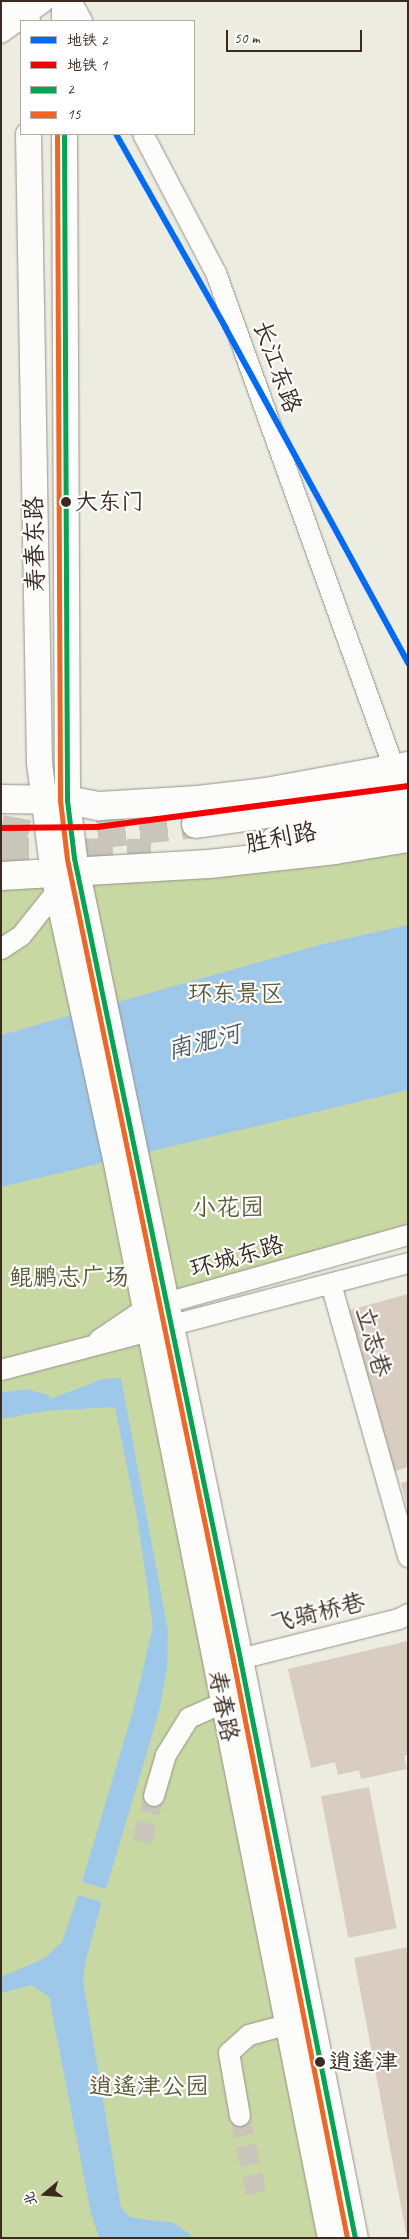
<!DOCTYPE html>
<meta charset="utf-8">
<style>
body{margin:0}
#map{position:relative;width:409px;height:2239px;overflow:hidden;background:#edece1;font-family:Caveat,"LXGW WenKai TC",sans-serif}
div>[style]{position:absolute}
[style*='--x']{left:calc(var(--x)*1px);top:calc(var(--y)*1px);width:calc(var(--w)*1px);rotate:calc(var(--a)*1deg)}
.green>*{inset:0;background:#c8d8a2}
.water>*{inset:0;background:#9ec8ea}
.building>*{inset:0;background:#d9cdc1;transform-origin:0 0}
.minor-tunnel>*{height:20px;margin-top:-10px;transform-origin:0;background:repeating-linear-gradient(90deg,#c9c5ba 0 20px,transparent 0 30px)}
.highway-tunnel>*{height:28px;margin-top:-14px;transform-origin:0;background:repeating-linear-gradient(90deg,#c9c5ba 0 28px,transparent 0 42px)}
.roads{filter:drop-shadow(0 0 1px #95928a) drop-shadow(0 0 1px #95928a)}
.minor>*{height:20px;margin:-10px;padding:0 10px;transform-origin:10px;border-radius:10px;background:#fcfcfa}
.major>*{height:25px;margin:-12.5px;padding:0 12.5px;transform-origin:12.5px;border-radius:12.5px;background:#fcfcfa}
.highway>*{height:28px;margin:-14px;padding:0 14px;transform-origin:14px;border-radius:14px;background:#fcfcfa}
.bus-1>*{height:5px;margin:-2.5px;padding:0 2.5px;transform-origin:2.5px;border-radius:2.5px;background:#00a651}
.bus-2>*{height:5px;margin:-2.5px;padding:0 2.5px;transform-origin:2.5px;border-radius:2.5px;background:#f26522}
.metro-1>*{height:6px;margin:-3px;padding:0 3px;transform-origin:3px;border-radius:3px;background:#006bfa}
.metro-2>*{height:6px;margin:-3px;padding:0 3px;transform-origin:3px;border-radius:3px;background:#f50000}
.dots>*{width:14px;height:14px;translate:-50% -50%;box-sizing:border-box;border:2px solid #fff;border-radius:50%}
span{translate:-50% -50%;white-space:nowrap;text-align:center;line-height:1.15;-webkit-text-stroke:4.5px #fff;paint-order:stroke}
.bus-label{font-size:23px;color:#3b2a1e}
.left{translate:0 -50%;text-align:left}
.street-label{font-size:24px;color:#3b2a1e}
.park-label{font-size:24px;color:#5c5936}
.water-label{font-size:25px;color:#525c67;font-style:italic}
.frame{position:absolute;inset:0;border:2px solid #3b2a1e;pointer-events:none}
.legend{position:absolute;left:20px;top:20px;width:175px;height:115px;box-sizing:border-box;background:#fff;border:1px solid #b1aaa5;margin:0;padding:6px 9px;list-style:none;font-size:15px;color:#3b2a1e}
.legend li{display:flex;align-items:center;gap:10px;height:25px}
.legend b{width:25px;border:1px solid #b1aaa5}
.north{position:absolute;left:20px;top:2169px;width:50px;height:50px;-webkit-text-stroke:4px #fff;paint-order:stroke;rotate:252deg;font-size:14px;font-weight:700;line-height:20px;text-align:center;color:#3b2a1e}
.north::after{content:'';display:block;margin:auto;width:18px;height:22px;background:#3b2a1e;clip-path:polygon(50% 0,100% 100%,50% 72%,0 100%)}
.scale{position:absolute;left:226px;top:30px;width:136px;height:22px;box-sizing:border-box;border:2px solid #3b2a1e;border-top:0;padding-left:6px;font-size:15px;line-height:18px;white-space:nowrap;color:#3b2a1e;-webkit-text-stroke:4px #fff;paint-order:stroke}
</style>
<div id="map">
<div class="green">
<div style="clip-path:polygon(408px 838px,408px 1235px,166px 1303px,77px 871px)"></div>
<div style="clip-path:polygon(53px 874px,150px 1333px,330px 2238px,1px 2238px,1px 876px)"></div>
</div>
<div class="water">
<div style="clip-path:polygon(408px 925px,408px 1090px,1px 1187px,1px 1035px,323px 944px)"></div>
<div style="clip-path:polygon(121px 1378px,168px 1631px,167px 1669px,158px 1715px,106px 1889px,82px 1882px,134px 1707px,153px 1626px,137px 1517px,115px 1407px,45px 1411px,1px 1419px,1px 1393px,26px 1389px,49px 1395px,50px 1399px,103px 1379px)"></div>
<div style="clip-path:polygon(78px 1895px,102px 1902px,85px 1963px,83px 1980px,121px 2207px,128px 2216px,145px 2220px,172px 2222px,190px 2234px,191px 2238px,99px 2238px,91px 2213px,49px 1997px,31px 1985px,1px 1993px,1px 1977px,45px 1958px,62px 1942px)"></div>
</div>
<div class="building">
<div style="clip-path:polygon(408px 1294px,408px 1467px,393px 1472px,346px 1311px)"></div>
<div style="clip-path:polygon(408px 1481px,408px 1506px,407px 1506px,401px 1483px)"></div>
<div style="clip-path:polygon(408px 1641px,408px 1755px,404px 1756px,407px 1769px,361px 1779px,359px 1770px,338px 1775px,335px 1762px,311px 1768px,288px 1669px)"></div>
<div style="left:369px;top:1787px;width:144px;height:49px;rotate:79deg"></div>
<div style="clip-path:polygon(408px 1947px,408px 2238px,407px 2238px,354px 1958px)"></div>
</div>
<div class="minor-tunnel">
<div style="--x:142;--y:1842;--w:48;--a:-75.4"></div>
<div style="--x:240;--y:2116;--w:79;--a:78.3"></div>
</div>
<div class="highway-tunnel">
<div style="--x:1;--y:829;--w:56;--a:10.3"></div>
<div style="--x:56;--y:839;--w:141;--a:-6.1"></div>
<div style="--x:1;--y:852;--w:150;--a:0.4"></div>
</div>
<div class="roads">
<div class="minor">
<div style="--x:71;--y:1;--w:23;--a:61"></div>
<div style="--x:1;--y:13;--w:20;--a:-37"></div>
<div style="--x:1;--y:33;--w:54;--a:-36"></div>
<div style="--x:143;--y:134;--w:157;--a:62.3"></div>
<div style="--x:216;--y:273;--w:526;--a:70.22"></div>
<div style="--x:1;--y:949;--w:24;--a:-33"></div>
<div style="--x:21;--y:936;--w:58;--a:-51.3"></div>
<div style="--x:331;--y:1284;--w:284;--a:74.2"></div>
<div style="--x:99;--y:1340;--w:55;--a:-34"></div>
<div style="--x:145;--y:1309;--w:273;--a:-15.7"></div>
<div style="--x:1;--y:1370;--w:421;--a:-14.7"></div>
<div style="--x:240;--y:1659;--w:164;--a:-14.1"></div>
<div style="--x:399;--y:1619;--w:10;--a:-29"></div>
<div style="--x:154;--y:1796;--w:43;--a:-73.7"></div>
<div style="--x:166;--y:1755;--w:44;--a:-58.1"></div>
<div style="--x:189;--y:1718;--w:36;--a:-24"></div>
<div style="--x:240;--y:2116;--w:64;--a:-99.9"></div>
<div style="--x:229;--y:2053;--w:27;--a:-42"></div>
<div style="--x:249;--y:2035;--w:39;--a:-15"></div>
</div>
<div class="major">
<div style="--x:21;--y:1;--w:21;--a:73"></div>
<div style="--x:64;--y:1;--w:20;--a:90"></div>
<div style="--x:28;--y:134;--w:628;--a:89"></div>
<div style="--x:39;--y:762;--w:113;--a:82.9"></div>
<div style="--x:53;--y:874;--w:306;--a:77.7"></div>
<div style="--x:118;--y:1173;--w:1086;--a:78.74"></div>
<div style="--x:64;--y:134;--w:666;--a:89.74"></div>
<div style="--x:67;--y:800;--w:58;--a:83.1"></div>
<div style="--x:74;--y:858;--w:818;--a:78.29"></div>
<div style="--x:240;--y:1659;--w:590;--a:78.77"></div>
</div>
<div class="highway">
<div style="--x:1;--y:799;--w:66;--a:0.9"></div>
<div style="--x:67;--y:800;--w:33;--a:11"></div>
<div style="--x:99;--y:806;--w:99;--a:-3.5"></div>
<div style="--x:198;--y:800;--w:68;--a:-6.7"></div>
<div style="--x:266;--y:792;--w:144;--a:-10.4"></div>
<div style="--x:196;--y:824;--w:212;--a:-8.1"></div>
<div style="--x:275;--y:841;--w:137;--a:-13.1"></div>
<div style="--x:1;--y:876;--w:208;--a:-3.3"></div>
<div style="--x:209;--y:864;--w:127;--a:-6.3"></div>
<div style="--x:335;--y:850;--w:74;--a:-9.3"></div>
</div>
</div>
<div class="bus-1">
<div style="--x:64;--y:134;--w:666;--a:89.74"></div>
<div style="--x:67;--y:800;--w:58;--a:83.1"></div>
<div style="--x:74;--y:858;--w:818;--a:78.29"></div>
<div style="--x:240;--y:1659;--w:590;--a:78.77"></div>
</div>
<div class="bus-2">
<div style="--x:57;--y:134;--w:666;--a:89.74"></div>
<div style="--x:60;--y:800;--w:59;--a:83.2"></div>
<div style="--x:67;--y:859;--w:818;--a:78.29"></div>
<div style="--x:233;--y:1660;--w:589;--a:78.84"></div>
</div>
<div class="metro-1">
<div style="--x:116;--y:134;--w:222;--a:60.5"></div>
<div style="--x:225;--y:327;--w:383;--a:61.4"></div>
</div>
<div class="metro-2">
<div style="--x:1;--y:828;--w:96;--a:-0.6"></div>
<div style="--x:97;--y:827;--w:314;--a:-7.5"></div>
</div>
<div class="dots">
<div style="left:66px;top:502px;background:#3b2a1e"></div>
<div style="left:320px;top:2062px;background:#3b2a1e"></div>
</div>
<div class="bus-label">
<span class="left" style="left:75px;top:502px">大东门</span>
<span class="left" style="left:329px;top:2062px">逍遥津</span>
</div>
<div class="street-label">
<span style="left:277px;top:367px;rotate:70deg">长江东路</span>
<span style="left:35px;top:544px;rotate:-91deg">寿春东路</span>
<span style="left:281px;top:838px;rotate:-11deg">胜利路</span>
<span style="left:237px;top:1257px;rotate:-16deg">环城东路</span>
<span style="left:373px;top:1342px;rotate:74deg">立志巷</span>
<span style="left:318px;top:1613px;rotate:-14deg">飞骑桥巷</span>
<span style="left:223px;top:1706px;rotate:79deg">寿春路</span>
</div>
<div class="park-label">
<span style="left:236px;top:994px">环东景区</span>
<span style="left:228px;top:1208px">小花园</span>
<span style="left:69px;top:1278px">鲲鹏志广场</span>
<span style="left:149px;top:2087px">逍遥津公园</span>
</div>
<div class="water-label">
<span style="left:204px;top:1042px;rotate:-14deg">南淝河</span>
</div>
<div class="frame"></div>
<ul class="legend">
<li><b style="height:6px;background:#006bfa"></b>地铁 2</li>
<li><b style="height:6px;background:#f50000"></b>地铁 1</li>
<li><b style="height:6px;background:#00a651"></b>2</li>
<li><b style="height:6px;background:#f26522"></b>15</li>
</ul>
<div class="north">北</div>
<div class="scale">50 m</div>
</div>
